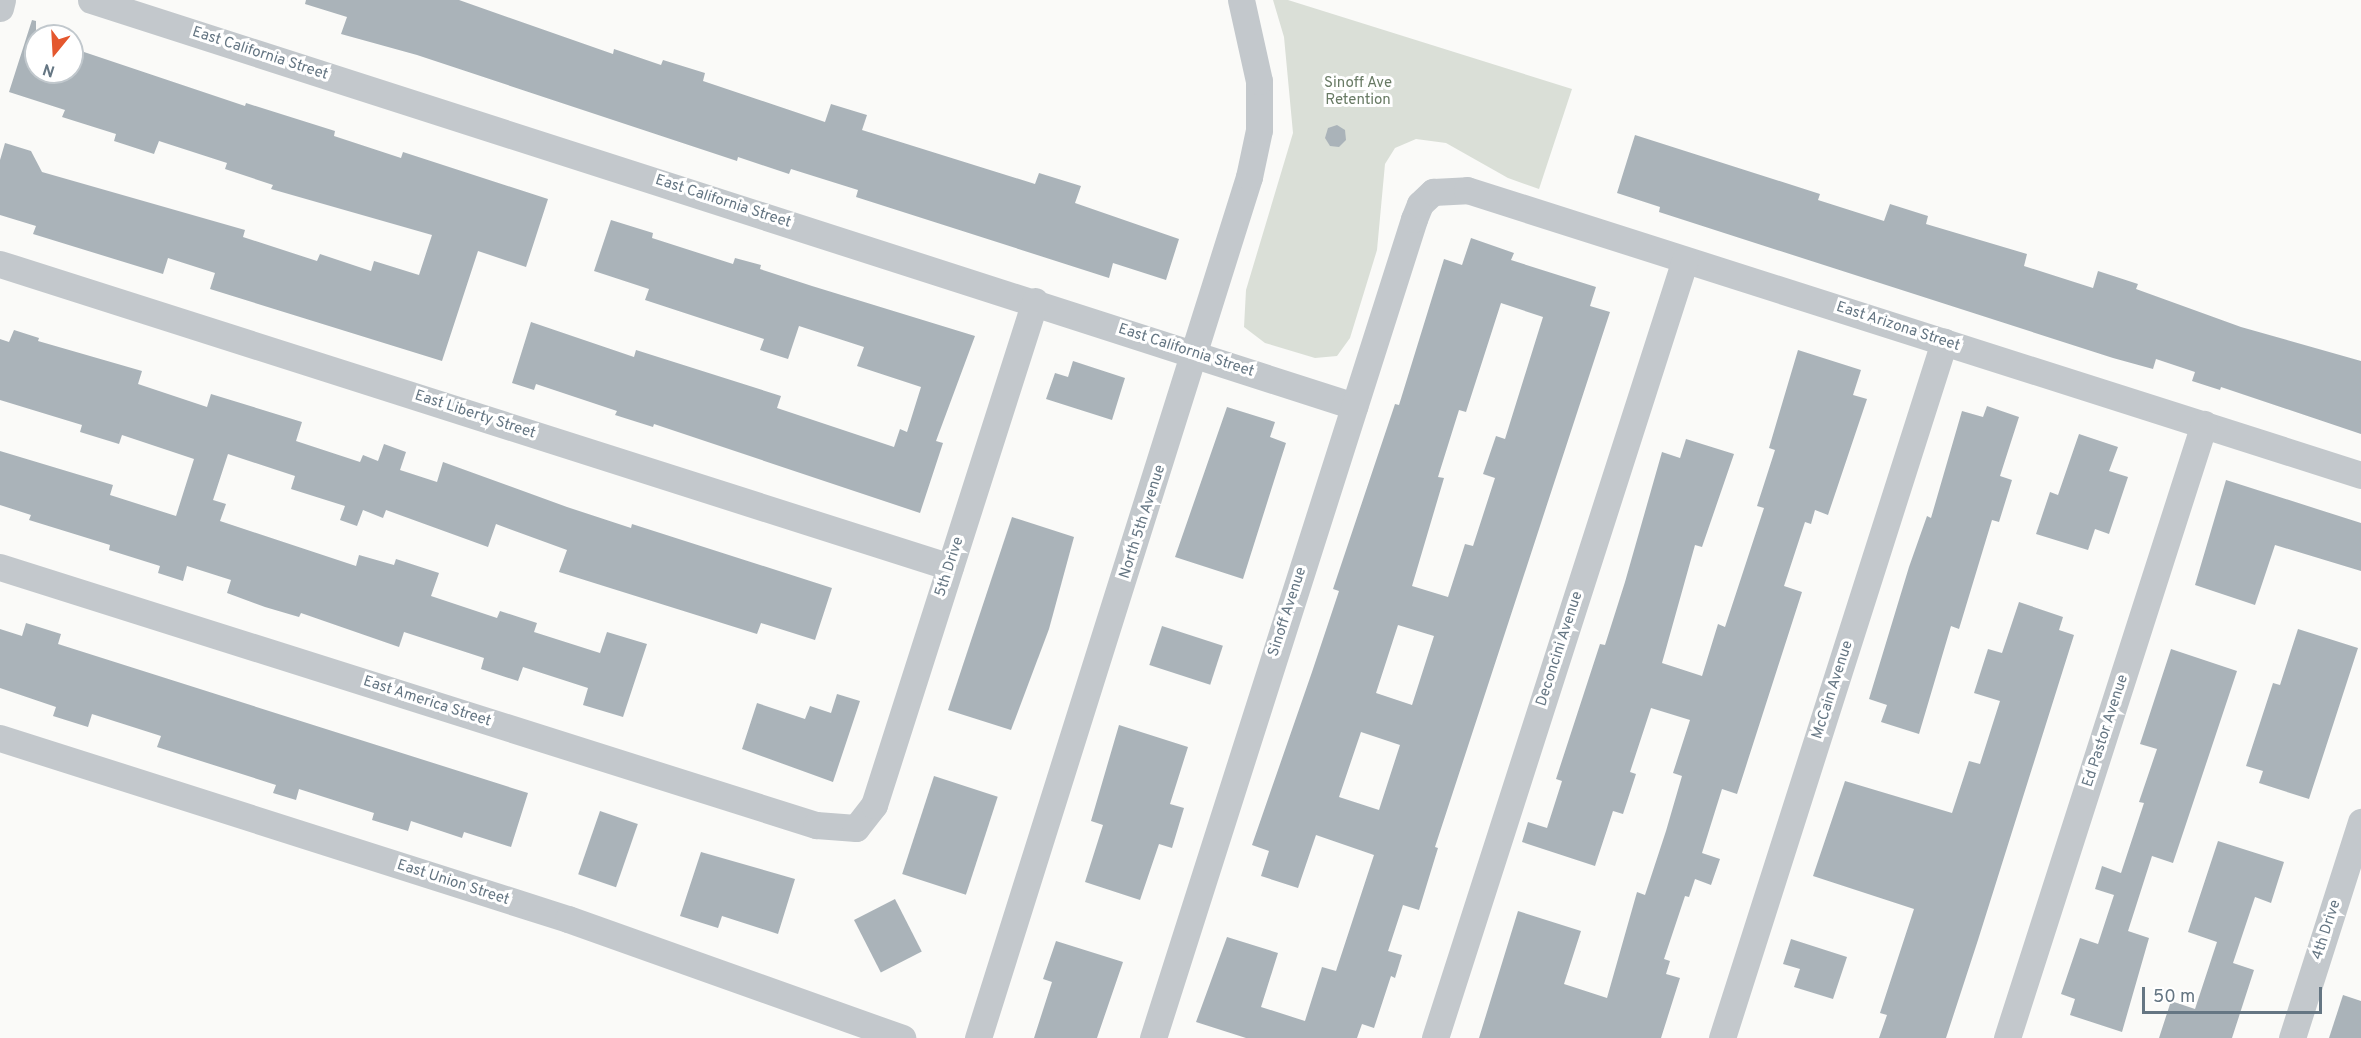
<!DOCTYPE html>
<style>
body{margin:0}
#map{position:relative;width:2361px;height:1038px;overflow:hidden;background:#fafaf8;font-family:Overpass,sans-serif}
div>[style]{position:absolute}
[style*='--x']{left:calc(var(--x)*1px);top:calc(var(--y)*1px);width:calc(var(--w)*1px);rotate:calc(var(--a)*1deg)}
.green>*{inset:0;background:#dadfd7}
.building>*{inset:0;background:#aab3b9;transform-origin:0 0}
.minor>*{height:27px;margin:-13.5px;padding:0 13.5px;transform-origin:13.5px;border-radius:13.5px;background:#c3c8cc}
span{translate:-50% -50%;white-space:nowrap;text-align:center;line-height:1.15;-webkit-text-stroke:6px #fff;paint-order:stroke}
.street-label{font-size:15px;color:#657683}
.park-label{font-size:15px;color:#687a64}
.north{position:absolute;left:24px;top:24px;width:60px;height:60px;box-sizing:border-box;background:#fff;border:2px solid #c1c8cd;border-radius:50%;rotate:198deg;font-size:16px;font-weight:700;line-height:24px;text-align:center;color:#657683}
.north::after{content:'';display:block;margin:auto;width:21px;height:27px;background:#e4572e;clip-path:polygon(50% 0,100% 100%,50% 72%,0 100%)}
.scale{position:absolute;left:2142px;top:987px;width:180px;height:27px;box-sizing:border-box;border:3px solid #657683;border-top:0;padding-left:8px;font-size:18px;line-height:21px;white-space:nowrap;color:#657683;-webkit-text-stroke:4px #fff;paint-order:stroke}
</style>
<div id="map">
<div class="green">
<div style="clip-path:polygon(1273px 0,1288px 0,1572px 89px,1539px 189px,1508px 178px,1446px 143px,1416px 139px,1395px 148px,1385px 164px,1377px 250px,1350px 338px,1337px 356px,1315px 358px,1265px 343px,1244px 327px,1246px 290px,1293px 133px,1284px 37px)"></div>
</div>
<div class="building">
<div style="clip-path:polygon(306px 0,459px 0,613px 54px,614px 49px,661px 65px,663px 60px,705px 73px,703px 81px,825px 122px,831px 104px,867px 115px,862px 130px,1035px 184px,1039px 173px,1081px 186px,1075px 203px,1179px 239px,1166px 280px,1113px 263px,1109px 278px,856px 197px,858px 190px,791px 169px,789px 174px,738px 157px,737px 161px,417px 55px,341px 34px,347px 17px,305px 4px)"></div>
<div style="clip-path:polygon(32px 20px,36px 21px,36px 72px,77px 72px,84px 52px,245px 106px,246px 103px,335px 131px,334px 136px,401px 158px,403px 152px,548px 199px,526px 267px,478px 251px,442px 361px,210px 289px,215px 273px,168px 258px,163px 274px,33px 234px,36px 226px,0 215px,0 160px,5px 143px,31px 151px,42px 172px,245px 230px,243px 237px,317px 261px,320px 254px,371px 271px,374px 261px,419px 275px,432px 235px,271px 189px,273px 185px,225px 169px,227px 163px,159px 141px,154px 154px,114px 141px,116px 134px,62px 117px,65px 110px,9px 92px)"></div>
<div style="clip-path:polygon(1337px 125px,1345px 130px,1346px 140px,1339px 147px,1330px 146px,1325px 138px,1328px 128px)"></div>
<div style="clip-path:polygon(1635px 135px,1820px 194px,1818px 200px,1884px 221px,1890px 204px,1928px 216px,1926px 224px,2027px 254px,2024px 266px,2093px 288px,2098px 271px,2138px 284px,2136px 289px,2241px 327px,2361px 361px,2361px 434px,2221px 387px,2220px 390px,2192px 381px,2195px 372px,2156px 359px,2153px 369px,2113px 358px,1659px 212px,1660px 207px,1617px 193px)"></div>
<div style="clip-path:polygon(611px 220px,653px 233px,652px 238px,733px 264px,735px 258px,761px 265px,760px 269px,812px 286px,975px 336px,936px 441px,943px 443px,920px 513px,654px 424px,653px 427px,615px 415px,617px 411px,536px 384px,534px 390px,512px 383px,531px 322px,634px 357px,636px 350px,781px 396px,777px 408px,894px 447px,900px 429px,907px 432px,921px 387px,857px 366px,864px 347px,799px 326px,788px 359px,760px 350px,764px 339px,645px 300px,649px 289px,594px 271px)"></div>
<div style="clip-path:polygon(evenodd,1471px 238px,1514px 253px,1511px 260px,1596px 287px,1590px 306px,1610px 312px,1435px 847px,1438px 848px,1419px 910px,1403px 905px,1388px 951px,1402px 955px,1395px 978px,1391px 976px,1374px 1028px,1362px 1024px,1357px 1038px,1246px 1038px,1196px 1022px,1227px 937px,1278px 953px,1261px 1007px,1305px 1021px,1322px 967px,1336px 971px,1374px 855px,1316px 835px,1298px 888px,1261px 876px,1269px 851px,1252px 845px,1312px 672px,1339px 591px,1333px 589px,1395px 404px,1399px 405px,1444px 259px,1462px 265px,1471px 238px,1501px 303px,1543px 317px,1505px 439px,1496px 436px,1483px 474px,1495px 478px,1473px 546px,1465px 544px,1448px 597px,1412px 586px,1444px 478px,1438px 477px,1459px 410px,1466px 412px,1501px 303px,1471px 238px,1398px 625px,1434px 636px,1412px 705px,1376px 693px,1398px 625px,1471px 238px,1361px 732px,1400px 745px,1379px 810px,1339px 797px,1361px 732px)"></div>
<div style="clip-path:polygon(14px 330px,39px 338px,38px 341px,142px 371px,138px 384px,207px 407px,211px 394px,302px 422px,296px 441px,360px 462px,363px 455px,378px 461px,384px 444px,406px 452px,400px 470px,437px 482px,443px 462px,567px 507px,631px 528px,632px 524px,832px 588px,815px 640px,761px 623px,757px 634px,559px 572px,567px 550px,496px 524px,488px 547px,386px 510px,383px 518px,363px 510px,357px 526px,340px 520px,345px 506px,291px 489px,295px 476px,228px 454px,213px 500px,226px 504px,220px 521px,356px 566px,359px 555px,394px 565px,396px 559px,439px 573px,431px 596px,497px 618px,500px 611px,537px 623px,534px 632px,600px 653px,607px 632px,647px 644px,623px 717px,583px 705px,588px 688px,523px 667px,518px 681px,481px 669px,484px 658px,404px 632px,399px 647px,301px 613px,299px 617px,265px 607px,227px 593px,231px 580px,187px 566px,183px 581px,158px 573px,160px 566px,109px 550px,110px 545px,29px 520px,31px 515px,0 505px,0 451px,113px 485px,110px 495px,176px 516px,194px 459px,122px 435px,119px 444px,80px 432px,82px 425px,0 400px,0 339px,9px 342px)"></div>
<div style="clip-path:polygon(1798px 350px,1861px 370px,1853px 395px,1867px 399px,1828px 515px,1815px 510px,1811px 524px,1805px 522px,1784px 586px,1802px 592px,1737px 794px,1722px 789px,1702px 853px,1720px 859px,1711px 885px,1695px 879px,1689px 897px,1685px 896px,1664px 959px,1670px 961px,1666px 974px,1680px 978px,1661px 1038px,1479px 1038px,1518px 911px,1581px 931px,1564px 984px,1607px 998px,1637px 892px,1645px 895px,1666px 831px,1682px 776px,1673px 773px,1690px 720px,1651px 708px,1630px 772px,1636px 774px,1623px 814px,1613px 811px,1595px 866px,1522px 842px,1528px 822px,1547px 828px,1562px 781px,1556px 779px,1600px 644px,1605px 645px,1625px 582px,1662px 452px,1680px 458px,1686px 439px,1734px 454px,1702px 547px,1695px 545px,1662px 663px,1702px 676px,1718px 624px,1725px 627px,1764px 508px,1757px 506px,1775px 450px,1769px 448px)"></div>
<div style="clip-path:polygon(1073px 361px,1125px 378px,1112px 420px,1046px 399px,1055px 373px,1068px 377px)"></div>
<div style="clip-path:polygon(1987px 406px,2019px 417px,2000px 476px,2012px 480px,1999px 522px,1992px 520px,1959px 629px,1951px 626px,1919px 734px,1881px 722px,1887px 705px,1869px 699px,1909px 567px,1927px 516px,1931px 518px,1962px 411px,1983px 417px)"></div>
<div style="clip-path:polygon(1227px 407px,1275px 422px,1270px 437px,1286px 443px,1243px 579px,1175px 557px)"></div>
<div style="clip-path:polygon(2079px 434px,2118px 447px,2109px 471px,2128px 477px,2109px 534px,2095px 529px,2088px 550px,2036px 534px,2050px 492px,2058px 495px)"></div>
<div style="clip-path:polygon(2226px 480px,2361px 523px,2361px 571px,2275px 545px,2255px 605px,2195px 585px)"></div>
<div style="clip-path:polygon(1012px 517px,1074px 537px,1049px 629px,1011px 730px,948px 710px)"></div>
<div style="clip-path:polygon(2019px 602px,2063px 617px,2059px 630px,2074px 635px,1978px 940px,1946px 1038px,1879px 1038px,1887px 1015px,1880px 1013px,1914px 909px,1813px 876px,1845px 781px,1952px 813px,1969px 761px,1980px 764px,2000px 701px,1974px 693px,1988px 649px,2002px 653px)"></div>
<div style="clip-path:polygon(26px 623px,61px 634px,58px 644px,528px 793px,511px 847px,464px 832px,462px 838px,411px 821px,408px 831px,372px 820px,374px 813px,299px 789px,296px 800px,273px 793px,276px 785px,157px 747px,161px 736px,92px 714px,88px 727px,53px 716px,56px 707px,0 688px,0 629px,22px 636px)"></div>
<div style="left:1162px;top:626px;width:64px;height:41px;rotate:18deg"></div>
<div style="clip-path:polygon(2298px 629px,2358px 648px,2309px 799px,2259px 783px,2263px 771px,2246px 766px,2273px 683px,2280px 685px)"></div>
<div style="clip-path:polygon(2171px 649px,2237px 671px,2173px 863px,2152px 856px,2128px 931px,2149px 938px,2122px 1032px,2070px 1015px,2075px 999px,2061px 994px,2080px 938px,2098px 944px,2114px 895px,2095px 889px,2102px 866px,2121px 873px,2144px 803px,2139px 802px,2157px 749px,2140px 744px)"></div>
<div style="clip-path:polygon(837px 694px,860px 701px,833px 782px,742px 749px,757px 703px,805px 719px,810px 706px,831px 713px)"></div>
<div style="clip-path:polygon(1119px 725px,1188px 747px,1170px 804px,1184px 808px,1172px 848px,1159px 844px,1140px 900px,1085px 882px,1103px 825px,1091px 821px)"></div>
<div style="left:934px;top:776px;width:67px;height:103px;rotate:18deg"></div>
<div style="left:600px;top:811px;width:40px;height:67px;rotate:19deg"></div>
<div style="clip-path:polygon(2218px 841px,2284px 862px,2271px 903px,2255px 897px,2233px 963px,2254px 970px,2232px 1038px,2159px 1038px,2171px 1001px,2195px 1009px,2217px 942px,2188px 932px)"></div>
<div style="clip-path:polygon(701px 852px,795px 879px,778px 934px,722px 916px,718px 928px,680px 916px)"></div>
<div style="left:895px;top:899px;width:59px;height:46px;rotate:63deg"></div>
<div style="clip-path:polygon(1791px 939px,1847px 957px,1833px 999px,1794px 987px,1800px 969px,1783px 964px)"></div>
<div style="clip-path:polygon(1056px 941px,1123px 962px,1097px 1038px,1034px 1038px,1052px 982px,1043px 979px)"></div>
<div style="clip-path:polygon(2343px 995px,2361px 1001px,2361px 1038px,2329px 1038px)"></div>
</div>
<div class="minor">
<div style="--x:91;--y:0;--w:1327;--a:17.82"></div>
<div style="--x:0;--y:8;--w:8;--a:-76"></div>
<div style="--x:0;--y:264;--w:997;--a:17.69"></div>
<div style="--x:0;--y:567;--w:856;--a:17.55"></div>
<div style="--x:816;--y:825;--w:40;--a:4.3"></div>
<div style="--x:856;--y:828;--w:29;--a:-52"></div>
<div style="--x:874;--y:805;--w:529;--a:-72.28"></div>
<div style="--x:0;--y:738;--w:596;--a:17.68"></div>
<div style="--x:568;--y:919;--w:355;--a:19.6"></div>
<div style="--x:978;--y:1038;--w:903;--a:-72.53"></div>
<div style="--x:1249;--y:177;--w:48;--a:-78"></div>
<div style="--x:1259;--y:130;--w:49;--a:-90"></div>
<div style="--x:1259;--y:81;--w:83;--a:-102.5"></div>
<div style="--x:1153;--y:1038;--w:860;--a:-72.32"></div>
<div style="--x:1414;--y:219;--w:16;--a:-68"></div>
<div style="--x:1420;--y:204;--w:18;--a:-43"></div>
<div style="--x:1433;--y:192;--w:34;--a:-3"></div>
<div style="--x:1467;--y:190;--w:938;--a:17.68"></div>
<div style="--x:1435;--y:1038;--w:817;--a:-72.19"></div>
<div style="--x:1722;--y:1038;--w:731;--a:-72.31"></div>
<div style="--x:2007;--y:1038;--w:645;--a:-72.21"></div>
<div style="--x:2292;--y:1038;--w:227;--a:-72.3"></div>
</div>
<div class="street-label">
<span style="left:260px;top:54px;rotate:18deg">East California Street</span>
<span style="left:723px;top:202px;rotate:18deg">East California Street</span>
<span style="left:1898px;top:327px;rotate:18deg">East Arizona Street</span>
<span style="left:1186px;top:351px;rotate:18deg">East California Street</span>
<span style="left:475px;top:415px;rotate:18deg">East Liberty Street</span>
<span style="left:1143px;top:522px;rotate:-72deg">North 5th Avenue</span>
<span style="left:950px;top:567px;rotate:-72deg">5th Drive</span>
<span style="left:1288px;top:612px;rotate:-72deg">Sinoff Avenue</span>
<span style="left:1560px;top:649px;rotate:-72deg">Deconcini Avenue</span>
<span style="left:1833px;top:690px;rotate:-72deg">McCain Avenue</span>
<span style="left:427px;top:702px;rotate:18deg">East America Street</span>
<span style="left:2106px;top:731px;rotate:-72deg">Ed Pastor Avenue</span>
<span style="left:453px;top:883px;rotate:18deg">East Union Street</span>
<span style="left:2327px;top:930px;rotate:-72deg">4th Drive</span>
</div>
<div class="park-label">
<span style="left:1358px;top:92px">Sinoff Ave<br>Retention</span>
</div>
<div class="north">N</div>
<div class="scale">50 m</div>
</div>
